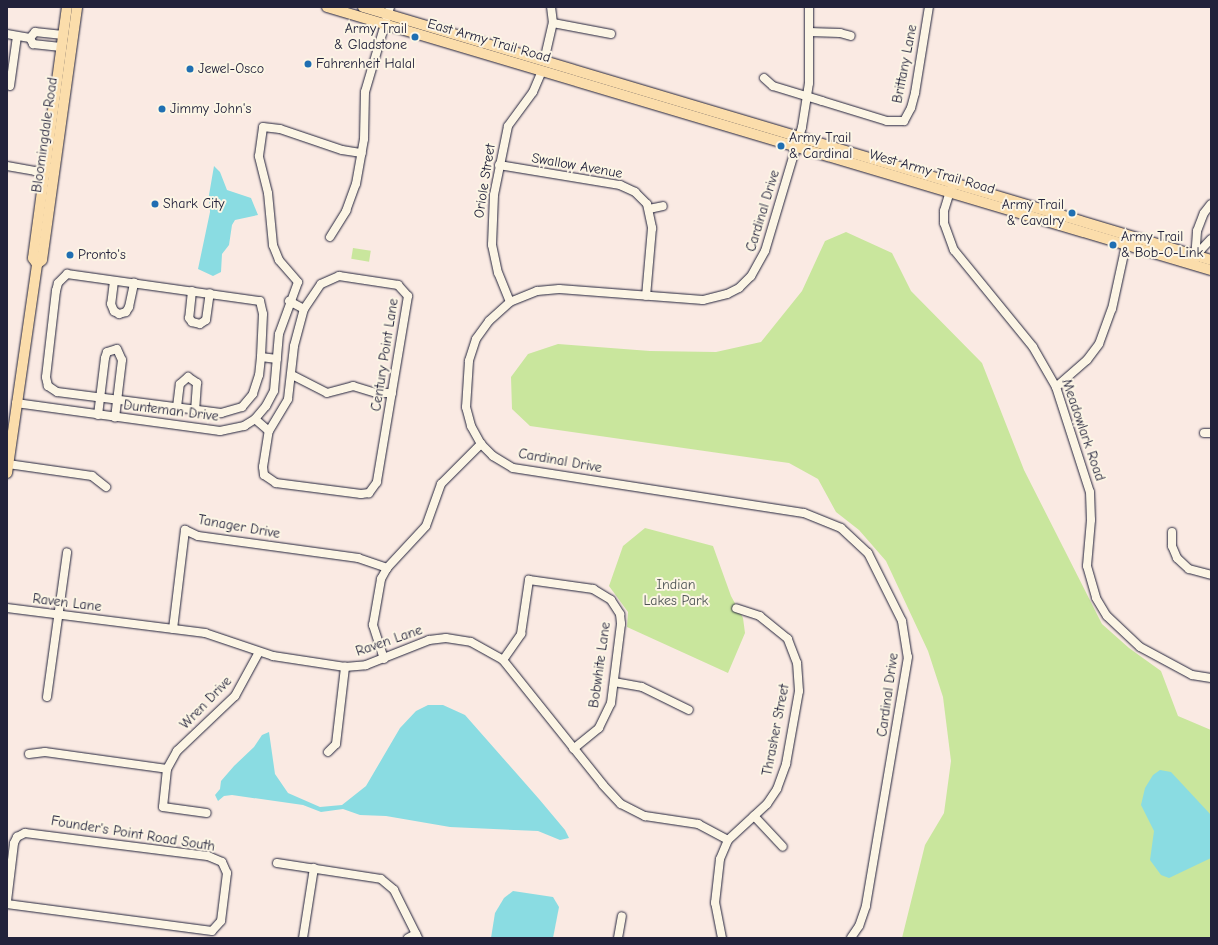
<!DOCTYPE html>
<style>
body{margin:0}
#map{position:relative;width:1218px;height:945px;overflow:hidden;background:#faeae3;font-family:"Comic Neue",sans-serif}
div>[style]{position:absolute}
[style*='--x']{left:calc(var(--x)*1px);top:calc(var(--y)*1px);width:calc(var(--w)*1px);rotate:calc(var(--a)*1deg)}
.green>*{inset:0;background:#c9e69d;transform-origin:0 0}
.water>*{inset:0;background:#8adce2}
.roads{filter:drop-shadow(0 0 1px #22223b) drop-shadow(0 0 1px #22223b)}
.minor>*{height:8px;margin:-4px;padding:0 4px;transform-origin:4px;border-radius:4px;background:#fcf5e5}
.major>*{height:10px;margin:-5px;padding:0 5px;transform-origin:5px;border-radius:5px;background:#fbddab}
.dots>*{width:11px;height:11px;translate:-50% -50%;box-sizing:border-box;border:2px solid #fcf5e5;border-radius:50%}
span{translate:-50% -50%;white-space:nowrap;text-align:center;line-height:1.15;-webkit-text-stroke:4px #fcf5e5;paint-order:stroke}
.poi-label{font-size:14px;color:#22223b}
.right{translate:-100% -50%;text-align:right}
.left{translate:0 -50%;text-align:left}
.street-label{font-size:14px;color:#22223b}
.park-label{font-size:14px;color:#4c5354}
.frame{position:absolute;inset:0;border:8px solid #22223b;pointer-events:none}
</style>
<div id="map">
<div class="green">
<div style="clip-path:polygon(846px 232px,892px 253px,911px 291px,982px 363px,1024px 470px,1102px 624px,1129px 648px,1161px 671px,1178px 716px,1211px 730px,1211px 938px,902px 938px,925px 845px,944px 813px,951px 761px,943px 697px,928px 651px,886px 561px,859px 530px,836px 512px,818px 479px,789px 463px,530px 426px,512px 409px,511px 377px,528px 354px,558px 344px,650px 351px,716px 352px,761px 342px,802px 291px,825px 241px)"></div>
<div style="left:353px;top:248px;width:18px;height:11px;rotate:9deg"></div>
<div style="clip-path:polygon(645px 528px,713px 546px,731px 596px,743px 618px,745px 633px,728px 673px,627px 627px,628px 612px,609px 586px,623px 546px)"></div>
</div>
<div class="water">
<div style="clip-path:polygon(214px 166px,220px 172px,227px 190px,251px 198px,258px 215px,235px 220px,232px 225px,229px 245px,222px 254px,221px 272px,213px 276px,198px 269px,210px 212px,209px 195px)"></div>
<div style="clip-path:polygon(428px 705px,443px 705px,465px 715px,539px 799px,565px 830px,569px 838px,560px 840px,538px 831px,450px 827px,386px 816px,360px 815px,343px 809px,321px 812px,303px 805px,232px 795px,224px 796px,218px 801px,215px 795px,220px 789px,221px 781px,234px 766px,254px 747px,262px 735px,269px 732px,275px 774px,288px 793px,320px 807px,342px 805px,366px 786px,400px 728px,416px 711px)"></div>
<div style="clip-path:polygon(1160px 770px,1171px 772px,1211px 815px,1211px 858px,1169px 878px,1161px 875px,1150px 860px,1154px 831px,1141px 805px,1145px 788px,1153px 775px)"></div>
<div style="clip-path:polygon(513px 891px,553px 897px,559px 907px,553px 938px,491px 938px,495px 913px,504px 898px)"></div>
</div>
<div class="roads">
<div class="minor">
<div style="--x:809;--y:7;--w:76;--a:90"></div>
<div style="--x:809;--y:83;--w:45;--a:99"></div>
<div style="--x:802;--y:127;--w:129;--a:106.6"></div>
<div style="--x:765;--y:251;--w:29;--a:119"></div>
<div style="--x:751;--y:276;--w:17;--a:135"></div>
<div style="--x:739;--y:288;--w:13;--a:153"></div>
<div style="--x:727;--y:294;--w:25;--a:166"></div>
<div style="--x:703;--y:300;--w:144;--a:-175.6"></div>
<div style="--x:559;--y:289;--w:22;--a:175"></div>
<div style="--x:537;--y:291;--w:29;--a:158"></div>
<div style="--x:510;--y:302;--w:28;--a:138"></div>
<div style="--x:489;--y:321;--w:22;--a:126"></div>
<div style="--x:476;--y:339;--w:23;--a:108"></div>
<div style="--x:469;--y:361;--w:46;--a:93.7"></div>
<div style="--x:466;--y:407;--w:20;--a:75"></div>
<div style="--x:471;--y:426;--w:21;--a:61"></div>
<div style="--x:481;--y:444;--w:17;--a:45"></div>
<div style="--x:493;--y:456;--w:23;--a:31"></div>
<div style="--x:513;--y:468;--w:294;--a:8.8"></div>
<div style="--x:804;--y:513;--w:40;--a:22"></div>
<div style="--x:841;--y:528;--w:37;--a:43"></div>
<div style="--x:868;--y:553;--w:76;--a:63.4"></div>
<div style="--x:902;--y:621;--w:36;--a:81"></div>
<div style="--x:908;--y:657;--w:253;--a:99.6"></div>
<div style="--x:866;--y:906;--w:21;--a:109"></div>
<div style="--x:859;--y:926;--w:14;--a:124"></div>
<div style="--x:553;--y:23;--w:59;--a:10.7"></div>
<div style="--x:809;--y:32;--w:31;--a:2"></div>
<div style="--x:840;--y:33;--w:11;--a:15"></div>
<div style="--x:7;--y:34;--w:23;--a:10"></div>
<div style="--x:30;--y:38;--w:8;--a:-50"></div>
<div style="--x:35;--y:32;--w:28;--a:6"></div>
<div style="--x:30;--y:38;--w:7;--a:63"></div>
<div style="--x:33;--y:44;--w:28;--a:6"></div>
<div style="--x:544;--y:61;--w:39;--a:-77"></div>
<div style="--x:553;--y:23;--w:16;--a:-97"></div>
<div style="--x:764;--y:78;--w:12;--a:42"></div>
<div style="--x:773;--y:86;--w:51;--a:17"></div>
<div style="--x:822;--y:101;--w:68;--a:17.1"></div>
<div style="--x:887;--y:121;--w:17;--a:0"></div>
<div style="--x:904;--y:121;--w:15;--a:-62"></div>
<div style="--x:911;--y:108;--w:16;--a:-75"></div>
<div style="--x:915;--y:93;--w:87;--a:-80.8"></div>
<div style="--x:10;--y:86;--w:50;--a:-82"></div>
<div style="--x:499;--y:165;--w:123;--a:9.4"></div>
<div style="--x:620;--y:185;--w:17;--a:25"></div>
<div style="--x:635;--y:192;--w:17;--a:45"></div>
<div style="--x:647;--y:204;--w:25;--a:78"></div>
<div style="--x:652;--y:228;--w:68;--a:95"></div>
<div style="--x:7;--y:166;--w:28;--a:10"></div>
<div style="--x:35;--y:171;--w:15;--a:-11"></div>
<div style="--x:951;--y:188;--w:24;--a:107"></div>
<div style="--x:944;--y:211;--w:12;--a:90"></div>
<div style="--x:944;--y:223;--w:29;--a:70"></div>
<div style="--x:954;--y:250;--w:125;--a:50.8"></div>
<div style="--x:1033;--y:347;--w:46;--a:60.1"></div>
<div style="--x:1056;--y:387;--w:110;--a:72.1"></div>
<div style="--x:1090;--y:492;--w:28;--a:88"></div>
<div style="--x:1091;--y:520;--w:46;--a:95"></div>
<div style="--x:1087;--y:566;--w:33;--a:74"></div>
<div style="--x:1096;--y:598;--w:21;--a:59"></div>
<div style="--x:1107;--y:616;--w:45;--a:43.2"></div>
<div style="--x:1140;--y:647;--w:59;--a:28.3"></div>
<div style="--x:1192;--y:675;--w:19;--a:9"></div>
<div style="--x:649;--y:209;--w:14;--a:-12"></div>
<div style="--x:330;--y:237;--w:31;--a:-58"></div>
<div style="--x:346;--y:211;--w:29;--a:-70"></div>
<div style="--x:356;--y:184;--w:46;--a:-79.9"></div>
<div style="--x:364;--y:139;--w:47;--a:-88.8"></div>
<div style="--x:365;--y:92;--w:89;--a:-73.6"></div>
<div style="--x:1196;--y:255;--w:22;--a:-47"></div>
<div style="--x:1195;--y:260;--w:29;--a:-86"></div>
<div style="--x:1197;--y:231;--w:19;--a:-69"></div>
<div style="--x:1204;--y:213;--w:11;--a:-52"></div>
<div style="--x:67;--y:274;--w:195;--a:8"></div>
<div style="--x:260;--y:301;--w:13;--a:77"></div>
<div style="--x:263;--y:314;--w:43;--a:92.7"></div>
<div style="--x:261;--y:357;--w:18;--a:96"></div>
<div style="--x:259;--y:375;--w:20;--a:108"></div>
<div style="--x:253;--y:394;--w:17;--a:130"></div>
<div style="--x:242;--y:407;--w:22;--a:164"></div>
<div style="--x:221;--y:413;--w:165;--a:-172.7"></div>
<div style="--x:57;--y:392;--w:11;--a:-146"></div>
<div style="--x:48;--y:386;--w:9;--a:-103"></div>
<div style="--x:46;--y:377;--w:87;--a:-83.4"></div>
<div style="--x:56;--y:291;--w:8;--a:-76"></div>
<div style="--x:58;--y:283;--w:13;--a:-45"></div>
<div style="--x:339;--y:276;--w:60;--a:8.7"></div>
<div style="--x:398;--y:285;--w:15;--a:48"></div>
<div style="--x:408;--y:296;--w:189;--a:99.5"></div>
<div style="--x:377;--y:482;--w:14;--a:126"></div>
<div style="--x:369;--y:493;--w:8;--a:173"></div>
<div style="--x:361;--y:494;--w:86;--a:-172.6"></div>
<div style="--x:276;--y:483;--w:14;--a:-146"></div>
<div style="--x:264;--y:475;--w:8;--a:-97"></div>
<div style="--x:263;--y:467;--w:36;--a:-81"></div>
<div style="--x:269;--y:431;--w:37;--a:-59"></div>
<div style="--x:288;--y:399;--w:53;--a:-83.5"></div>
<div style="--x:294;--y:346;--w:38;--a:-75"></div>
<div style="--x:304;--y:309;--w:30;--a:-56"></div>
<div style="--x:321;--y:284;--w:20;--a:-24"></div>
<div style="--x:114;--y:281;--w:23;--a:97"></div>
<div style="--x:111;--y:304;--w:8;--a:67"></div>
<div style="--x:114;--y:311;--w:6;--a:31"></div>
<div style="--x:119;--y:314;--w:7;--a:-16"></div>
<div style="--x:126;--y:312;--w:6;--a:-59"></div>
<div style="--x:129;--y:307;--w:25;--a:-78"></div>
<div style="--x:192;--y:291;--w:27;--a:96"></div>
<div style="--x:189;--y:318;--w:5;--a:53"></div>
<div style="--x:192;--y:322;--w:8;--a:14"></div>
<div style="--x:200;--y:324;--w:7;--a:-34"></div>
<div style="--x:206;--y:320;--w:27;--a:-82"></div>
<div style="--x:289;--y:301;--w:17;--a:28"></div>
<div style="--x:510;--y:302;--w:31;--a:-112"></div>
<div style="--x:498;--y:273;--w:29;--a:-102"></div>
<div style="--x:492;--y:245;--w:50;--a:-87.7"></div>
<div style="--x:494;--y:195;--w:70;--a:-78.5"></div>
<div style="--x:508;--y:126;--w:42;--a:-53.7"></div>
<div style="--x:533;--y:92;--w:23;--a:-67"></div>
<div style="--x:261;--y:357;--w:16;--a:7"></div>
<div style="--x:292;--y:375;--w:39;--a:27"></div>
<div style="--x:327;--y:393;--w:27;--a:-15"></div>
<div style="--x:353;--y:386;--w:24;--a:17"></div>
<div style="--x:376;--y:393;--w:16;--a:0"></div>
<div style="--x:1056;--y:387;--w:41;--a:-41.1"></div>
<div style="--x:1087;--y:360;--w:20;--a:-53"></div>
<div style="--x:1099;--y:344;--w:37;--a:-70"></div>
<div style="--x:1112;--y:309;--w:66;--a:-77.7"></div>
<div style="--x:16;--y:403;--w:206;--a:7.8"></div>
<div style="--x:220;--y:431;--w:25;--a:-12"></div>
<div style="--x:244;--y:426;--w:13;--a:-32"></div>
<div style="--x:255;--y:419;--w:17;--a:-50"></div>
<div style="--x:266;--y:406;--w:17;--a:-62"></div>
<div style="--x:274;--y:391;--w:57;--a:-85"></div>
<div style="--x:279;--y:334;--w:55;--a:-69.9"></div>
<div style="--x:298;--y:282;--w:29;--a:-131"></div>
<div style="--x:279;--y:260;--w:16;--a:-112"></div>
<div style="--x:273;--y:245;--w:52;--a:-95.5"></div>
<div style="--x:268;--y:193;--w:38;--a:-104"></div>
<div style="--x:259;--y:156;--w:29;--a:-82"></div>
<div style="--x:263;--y:127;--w:17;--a:7"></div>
<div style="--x:280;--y:129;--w:65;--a:18.7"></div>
<div style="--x:342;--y:150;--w:20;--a:9"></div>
<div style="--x:177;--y:407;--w:23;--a:-83"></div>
<div style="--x:180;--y:384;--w:11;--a:-41"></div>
<div style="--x:188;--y:377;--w:11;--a:34"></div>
<div style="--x:197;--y:383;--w:27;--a:94"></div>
<div style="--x:98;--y:415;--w:57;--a:-83"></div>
<div style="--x:105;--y:358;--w:6;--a:-72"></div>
<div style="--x:107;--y:352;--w:10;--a:-17"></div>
<div style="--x:117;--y:349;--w:12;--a:66"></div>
<div style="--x:122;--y:360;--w:58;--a:96.9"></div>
<div style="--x:255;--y:419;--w:18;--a:41"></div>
<div style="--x:1204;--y:433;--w:7;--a:0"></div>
<div style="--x:8;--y:464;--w:85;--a:8.1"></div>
<div style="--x:92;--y:476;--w:18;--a:38"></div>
<div style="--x:1172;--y:532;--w:14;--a:90"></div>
<div style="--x:1172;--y:546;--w:13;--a:67"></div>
<div style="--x:1177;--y:558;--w:16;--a:43"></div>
<div style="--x:1189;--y:569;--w:23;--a:15"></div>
<div style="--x:7;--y:608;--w:200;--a:7.2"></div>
<div style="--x:205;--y:633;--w:72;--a:18.7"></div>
<div style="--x:273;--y:656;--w:73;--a:8.7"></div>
<div style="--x:345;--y:667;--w:21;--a:-5"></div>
<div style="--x:366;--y:665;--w:68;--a:-21.6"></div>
<div style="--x:429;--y:640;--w:17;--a:-7"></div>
<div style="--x:446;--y:638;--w:25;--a:9"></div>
<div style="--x:471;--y:642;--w:37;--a:29"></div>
<div style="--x:503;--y:660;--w:160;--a:51.3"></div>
<div style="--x:603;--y:785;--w:26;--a:47"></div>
<div style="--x:621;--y:804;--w:27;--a:27"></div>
<div style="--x:645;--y:816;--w:54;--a:8.6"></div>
<div style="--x:698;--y:824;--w:34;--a:28"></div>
<div style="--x:173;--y:629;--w:100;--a:-83.1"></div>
<div style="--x:185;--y:530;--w:14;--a:25"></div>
<div style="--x:198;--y:536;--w:162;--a:7.8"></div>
<div style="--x:358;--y:558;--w:31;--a:19"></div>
<div style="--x:384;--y:659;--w:36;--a:-108"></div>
<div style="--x:373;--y:625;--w:47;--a:-80.1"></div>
<div style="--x:381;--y:579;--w:13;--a:-61"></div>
<div style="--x:387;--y:568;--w:57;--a:-47.1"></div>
<div style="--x:426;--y:526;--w:45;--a:-70.3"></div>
<div style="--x:441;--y:484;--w:57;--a:-45"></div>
<div style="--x:503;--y:660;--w:32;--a:-55"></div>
<div style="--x:521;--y:634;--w:55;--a:-81.6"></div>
<div style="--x:529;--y:580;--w:65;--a:8"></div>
<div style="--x:593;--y:589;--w:21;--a:31"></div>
<div style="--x:611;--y:600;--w:17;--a:57"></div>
<div style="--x:620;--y:614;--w:10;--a:84"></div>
<div style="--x:621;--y:624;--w:80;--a:97.2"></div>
<div style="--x:611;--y:703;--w:28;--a:116"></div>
<div style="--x:599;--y:728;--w:33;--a:141"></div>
<div style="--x:614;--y:682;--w:28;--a:10"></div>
<div style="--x:642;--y:687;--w:52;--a:26.1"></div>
<div style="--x:47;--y:697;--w:146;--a:-82.1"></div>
<div style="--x:328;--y:752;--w:11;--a:-45"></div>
<div style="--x:336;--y:744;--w:78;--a:-83.3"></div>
<div style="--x:29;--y:754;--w:16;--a:-7"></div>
<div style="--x:45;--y:752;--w:123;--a:7.9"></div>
<div style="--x:167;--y:769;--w:21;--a:-61"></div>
<div style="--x:177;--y:751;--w:80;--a:-43.5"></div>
<div style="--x:235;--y:696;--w:50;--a:-61.4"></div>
<div style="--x:167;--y:769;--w:38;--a:96"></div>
<div style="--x:163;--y:807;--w:44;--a:7.8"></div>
<div style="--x:754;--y:816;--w:42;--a:46.9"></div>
<div style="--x:277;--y:863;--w:105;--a:8.7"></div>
<div style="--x:381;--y:879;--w:17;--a:40"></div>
<div style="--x:394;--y:890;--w:54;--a:63.4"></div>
<div style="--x:7;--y:901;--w:58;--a:-83.1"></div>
<div style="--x:14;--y:843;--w:7;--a:-63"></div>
<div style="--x:17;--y:837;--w:9;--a:-27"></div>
<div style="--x:25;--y:833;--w:184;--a:7.2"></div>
<div style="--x:208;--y:856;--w:15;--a:23"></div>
<div style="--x:222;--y:862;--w:12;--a:66"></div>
<div style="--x:227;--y:873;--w:48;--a:97.1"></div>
<div style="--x:221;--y:921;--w:13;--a:132"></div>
<div style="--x:212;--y:931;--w:207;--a:-172.5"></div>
<div style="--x:303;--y:938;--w:71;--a:-81.1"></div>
<div style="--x:408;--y:938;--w:9;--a:-27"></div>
<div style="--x:618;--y:938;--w:22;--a:-80"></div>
<div style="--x:722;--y:938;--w:36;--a:-101"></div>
<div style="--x:715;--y:903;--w:44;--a:-83.5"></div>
<div style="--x:720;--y:859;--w:21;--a:-67"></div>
<div style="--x:728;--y:840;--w:53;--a:-42.7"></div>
<div style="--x:767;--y:804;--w:18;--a:-56"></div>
<div style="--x:777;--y:789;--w:27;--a:-70"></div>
<div style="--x:786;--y:764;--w:74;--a:-79.9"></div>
<div style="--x:799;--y:691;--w:28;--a:-94"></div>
<div style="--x:797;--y:663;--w:26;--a:-111"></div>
<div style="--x:788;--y:639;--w:36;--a:-141"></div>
<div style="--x:760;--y:616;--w:25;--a:-162"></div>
</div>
<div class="major">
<div style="--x:327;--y:7;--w:922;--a:16.57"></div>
<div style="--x:363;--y:7;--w:885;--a:16.61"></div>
<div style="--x:37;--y:264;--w:6;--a:-39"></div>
<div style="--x:42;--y:260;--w:255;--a:-82.1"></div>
<div style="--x:7;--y:473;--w:211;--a:-81.8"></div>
<div style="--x:37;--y:264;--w:7;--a:-124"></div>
<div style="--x:33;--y:258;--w:253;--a:-82.3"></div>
</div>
</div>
<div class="dots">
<div style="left:415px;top:37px;background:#1f6fb2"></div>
<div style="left:308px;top:64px;background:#1f6fb2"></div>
<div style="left:190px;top:69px;background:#1f6fb2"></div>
<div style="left:162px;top:109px;background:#1f6fb2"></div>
<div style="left:781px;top:146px;background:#1f6fb2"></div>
<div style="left:155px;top:204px;background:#1f6fb2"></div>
<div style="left:1072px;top:213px;background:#1f6fb2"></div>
<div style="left:1113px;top:245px;background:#1f6fb2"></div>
<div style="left:70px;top:255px;background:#1f6fb2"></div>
</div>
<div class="poi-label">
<span class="right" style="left:407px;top:37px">Army Trail<br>&amp; Gladstone</span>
<span class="left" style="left:316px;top:64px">Fahrenheit Halal</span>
<span class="left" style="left:198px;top:69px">Jewel-Osco</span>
<span class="left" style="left:170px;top:109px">Jimmy John's</span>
<span class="left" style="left:789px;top:146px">Army Trail<br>&amp; Cardinal</span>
<span class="left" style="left:163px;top:204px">Shark City</span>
<span class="right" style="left:1064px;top:213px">Army Trail<br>&amp; Cavalry</span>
<span class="left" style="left:1121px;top:245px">Army Trail<br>&amp; Bob-O-Link</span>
<span class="left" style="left:78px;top:255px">Pronto's</span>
</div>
<div class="street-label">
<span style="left:489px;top:41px;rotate:16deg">East Army Trail Road</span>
<span style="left:905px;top:64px;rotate:-79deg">Brittany Lane</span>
<span style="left:45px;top:135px;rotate:-82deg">Bloomingdale Road</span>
<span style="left:577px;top:166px;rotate:10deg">Swallow Avenue</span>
<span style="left:932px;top:172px;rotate:16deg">West Army Trail Road</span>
<span style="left:485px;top:181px;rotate:-81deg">Oriole Street</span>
<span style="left:763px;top:211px;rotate:-73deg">Cardinal Drive</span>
<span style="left:385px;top:355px;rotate:-81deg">Century Point Lane</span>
<span style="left:171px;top:411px;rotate:7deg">Dunteman Drive</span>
<span style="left:1083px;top:430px;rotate:71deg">Meadowlark Road</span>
<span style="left:560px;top:461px;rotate:10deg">Cardinal Drive</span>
<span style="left:239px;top:527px;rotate:10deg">Tanager Drive</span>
<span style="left:67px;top:603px;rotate:7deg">Raven Lane</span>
<span style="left:389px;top:641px;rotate:-19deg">Raven Lane</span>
<span style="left:600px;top:665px;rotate:-82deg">Bobwhite Lane</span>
<span style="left:888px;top:695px;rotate:-82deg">Cardinal Drive</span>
<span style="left:206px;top:703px;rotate:-46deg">Wren Drive</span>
<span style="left:776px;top:730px;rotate:-79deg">Thrasher Street</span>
<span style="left:133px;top:834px;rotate:9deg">Founder's Point Road South</span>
</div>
<div class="park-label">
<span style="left:676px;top:593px">Indian<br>Lakes Park</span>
</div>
<div class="frame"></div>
</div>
